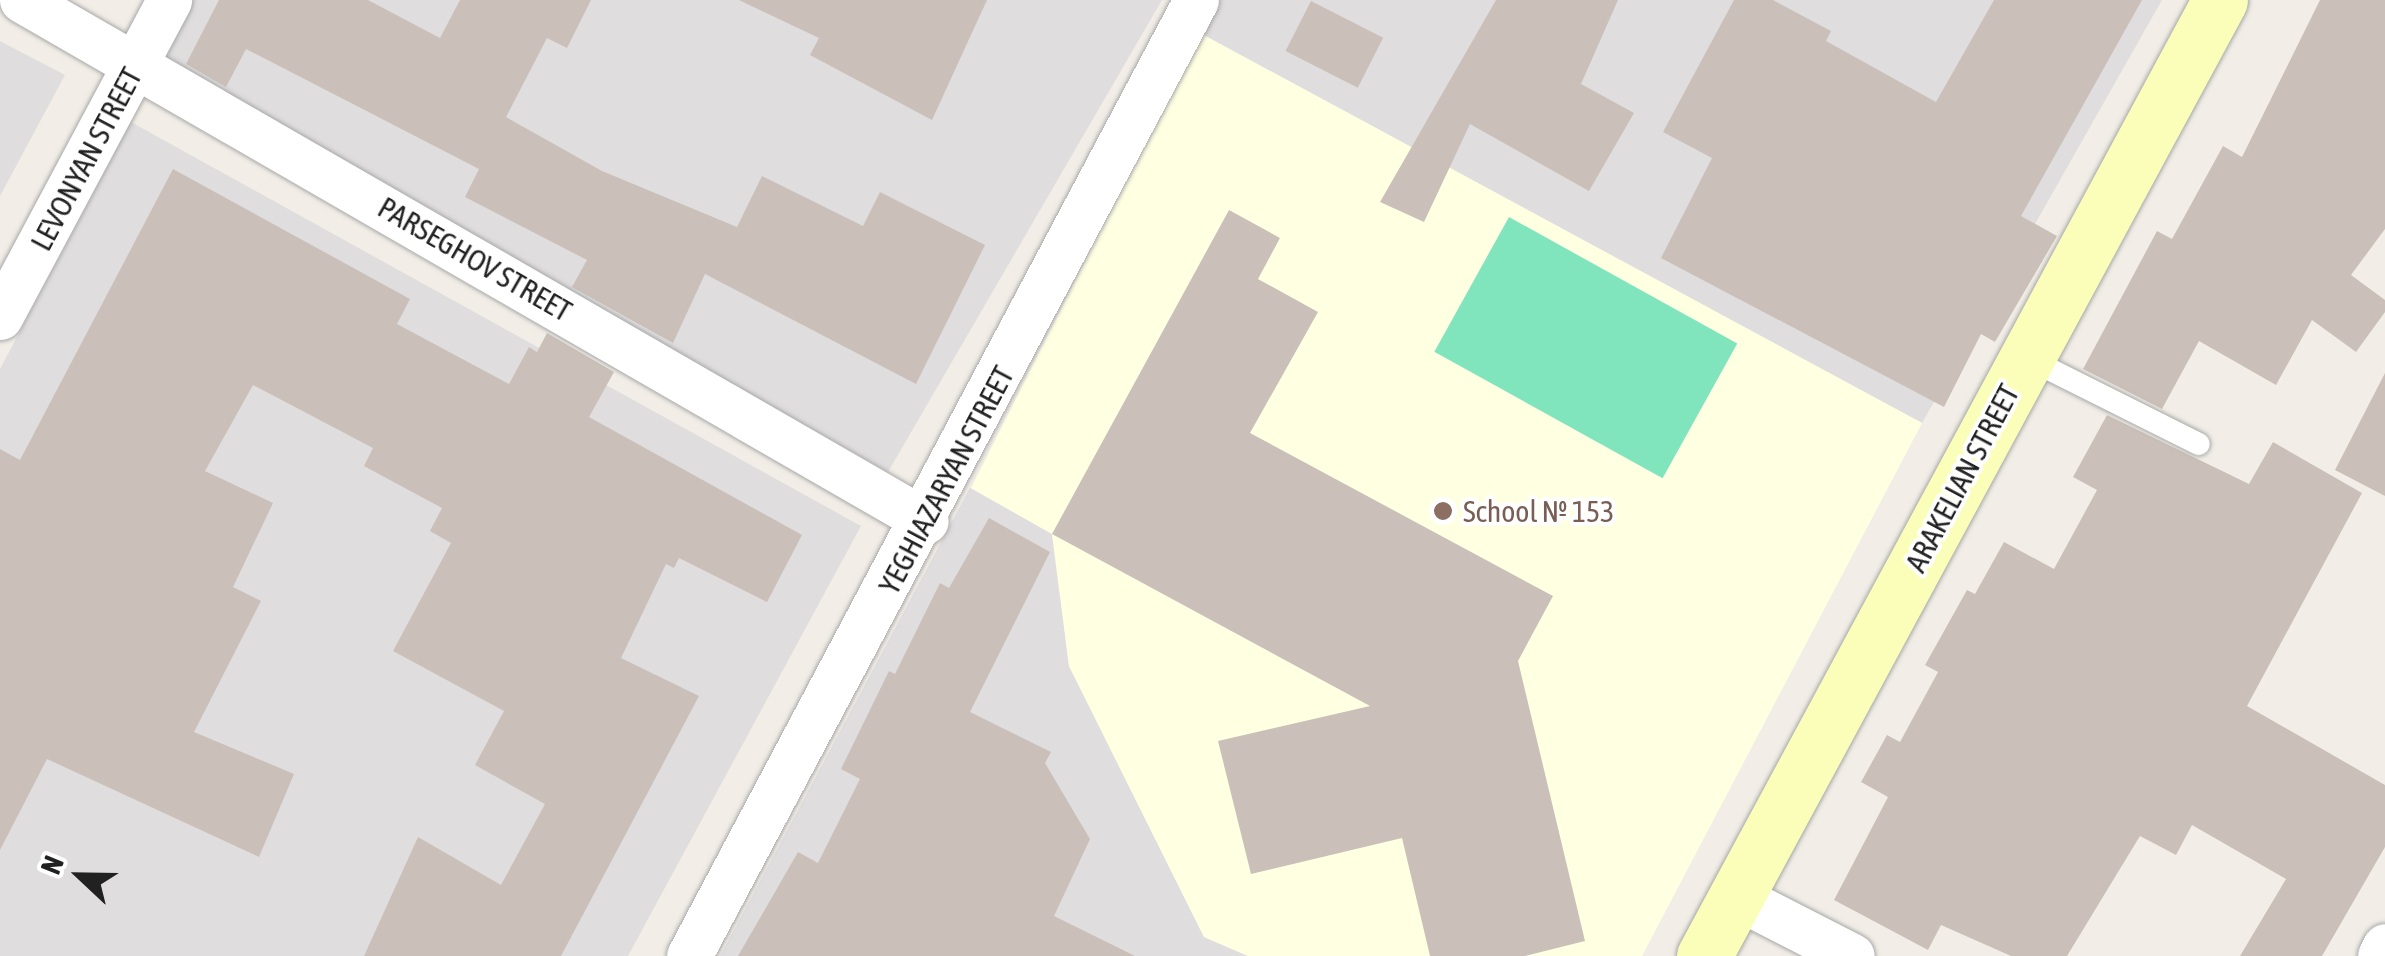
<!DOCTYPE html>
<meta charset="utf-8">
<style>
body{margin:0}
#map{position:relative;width:2385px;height:956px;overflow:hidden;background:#f2eee7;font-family:"Asap Condensed",sans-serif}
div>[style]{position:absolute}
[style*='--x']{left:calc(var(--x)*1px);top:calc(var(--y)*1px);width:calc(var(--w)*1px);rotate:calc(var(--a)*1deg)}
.residential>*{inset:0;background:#dfdddd}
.education>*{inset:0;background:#ffffe2}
.pitch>*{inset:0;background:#80e5bd;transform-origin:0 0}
.building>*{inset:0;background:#cac0b9;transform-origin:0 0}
.roads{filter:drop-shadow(0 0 2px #a8a8a8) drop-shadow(0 0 2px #a8a8a8)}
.lane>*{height:22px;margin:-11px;padding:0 11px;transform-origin:11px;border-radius:11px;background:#fff}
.street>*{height:45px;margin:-22.5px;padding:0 22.5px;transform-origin:22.5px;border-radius:22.5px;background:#fff}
.secondary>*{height:55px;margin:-27.5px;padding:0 27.5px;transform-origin:27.5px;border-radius:27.5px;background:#fbfeb9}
.dots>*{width:28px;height:28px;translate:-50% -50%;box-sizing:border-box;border:5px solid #fff;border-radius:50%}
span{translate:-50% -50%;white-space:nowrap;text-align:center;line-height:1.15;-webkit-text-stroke:8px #fff;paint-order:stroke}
.street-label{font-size:30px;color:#212121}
.education-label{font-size:30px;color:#785e54}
.left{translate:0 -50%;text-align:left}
.north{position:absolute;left:30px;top:826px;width:100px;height:100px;-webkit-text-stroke:8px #fff;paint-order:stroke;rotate:292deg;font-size:28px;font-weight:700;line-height:40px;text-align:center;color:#212121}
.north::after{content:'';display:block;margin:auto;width:35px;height:45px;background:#212121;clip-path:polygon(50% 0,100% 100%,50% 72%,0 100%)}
</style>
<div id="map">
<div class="residential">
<div style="clip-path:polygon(194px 0,1162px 0,888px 472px,160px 64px)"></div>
<div style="clip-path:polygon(1220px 0,2162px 0,1922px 423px,1200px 33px)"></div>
<div style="clip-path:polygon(0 41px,65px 75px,0 196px)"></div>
<div style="clip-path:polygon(131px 122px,861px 526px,628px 956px,0 956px,0 369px)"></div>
<div style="clip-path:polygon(970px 488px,1052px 534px,1069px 666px,1204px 937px,1248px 956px,720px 956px)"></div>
</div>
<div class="education">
<div style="clip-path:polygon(1200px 33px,1922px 423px,1642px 956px,1248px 956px,1204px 937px,1069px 666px,1052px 534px,971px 488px)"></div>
</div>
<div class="pitch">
<div style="left:1509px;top:217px;width:261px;height:154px;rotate:29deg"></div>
</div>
<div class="building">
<div style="clip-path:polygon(219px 0,368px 0,440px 38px,460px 0,591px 0,567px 48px,547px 38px,506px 117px,602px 171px,737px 227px,762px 176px,863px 226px,880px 192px,985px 245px,916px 384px,705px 274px,673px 343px,572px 287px,587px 260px,465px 197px,479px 169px,246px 49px,226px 87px,186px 64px)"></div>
<div style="clip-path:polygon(739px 0,987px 0,932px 120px,810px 55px,819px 38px)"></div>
<div style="clip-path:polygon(1496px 0,1618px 0,1581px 84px,1634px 113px,1589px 191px,1470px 124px,1424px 222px,1380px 202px)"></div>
<div style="clip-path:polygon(1734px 0,1773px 0,1831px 31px,1826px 41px,1936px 102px,1994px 0,2142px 0,2021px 216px,2057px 236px,1995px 342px,1981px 334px,1944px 407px,1661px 258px,1712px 158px,1663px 132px)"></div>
<div style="clip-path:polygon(2320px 0,2385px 0,2385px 229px,2351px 275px,2385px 300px,2385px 312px,2356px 352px,2312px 320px,2276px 385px,2199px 341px,2162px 409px,2083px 369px,2157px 231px,2172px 239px,2223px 146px,2242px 157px)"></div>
<div style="left:1311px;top:1px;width:81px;height:56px;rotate:27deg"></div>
<div style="clip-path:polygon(173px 169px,410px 299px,397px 324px,509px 384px,529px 347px,537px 352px,547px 333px,614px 372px,589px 417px,802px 535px,767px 602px,679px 558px,674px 568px,666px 564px,621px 658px,699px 696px,561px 956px,364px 956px,418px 837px,501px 885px,545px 804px,475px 765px,504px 711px,393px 651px,451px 543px,430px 531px,442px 508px,364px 466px,373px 448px,253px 385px,205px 471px,273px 503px,233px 587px,261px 601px,194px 732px,294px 774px,259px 857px,47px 759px,0 850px,0 449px,20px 460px)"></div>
<div style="clip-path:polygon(1229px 210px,1280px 238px,1258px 279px,1318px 312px,1250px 433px,1553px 596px,1518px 661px,1585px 941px,1525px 956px,1430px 956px,1402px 838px,1251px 874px,1218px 741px,1370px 706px,1052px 534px)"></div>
<div style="clip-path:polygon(2385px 373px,2385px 496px,2335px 470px)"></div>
<div style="clip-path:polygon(2107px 415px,2249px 484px,2273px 442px,2362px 493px,2247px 706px,2385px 785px,2385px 847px,2322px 956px,2240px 956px,2286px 879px,2192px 825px,2176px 855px,2140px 836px,2067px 956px,2011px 956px,1941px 925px,1928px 950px,1834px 900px,1888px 797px,1861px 782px,1887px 735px,1900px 742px,1938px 672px,1925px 665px,1967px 590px,1975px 594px,2004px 542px,2054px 569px,2097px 490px,2073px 477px)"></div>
<div style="clip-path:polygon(989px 518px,1050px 552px,970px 712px,1051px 752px,1045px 763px,1090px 839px,1054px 916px,1135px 956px,738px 956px,798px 852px,818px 863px,860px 779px,841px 769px,889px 671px,895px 674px,940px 583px,949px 588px)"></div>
</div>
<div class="roads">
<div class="lane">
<div style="--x:2027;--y:358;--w:192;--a:26.6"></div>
</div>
<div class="street">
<div style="--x:22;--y:0;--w:1043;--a:29.96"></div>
<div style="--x:0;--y:317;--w:359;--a:-61.9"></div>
<div style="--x:1735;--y:896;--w:131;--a:27.1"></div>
<div style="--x:689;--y:956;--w:1082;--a:-62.06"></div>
<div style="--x:2380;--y:956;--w:11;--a:-63"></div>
</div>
<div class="secondary">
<div style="--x:1704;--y:956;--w:1086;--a:-61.64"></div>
</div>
</div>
<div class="dots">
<div style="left:1443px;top:511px;background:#8d6e63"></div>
</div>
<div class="street-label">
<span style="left:86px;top:159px;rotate:-62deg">LEVONYAN STREET</span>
<span style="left:475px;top:259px;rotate:30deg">PARSEGHOV STREET</span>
<span style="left:1962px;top:478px;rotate:-62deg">ARAKELIAN STREET</span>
<span style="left:946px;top:480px;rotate:-62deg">YEGHIAZARYAN STREET</span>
</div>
<div class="education-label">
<span class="left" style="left:1463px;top:511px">School № 153</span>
</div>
<div class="north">N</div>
</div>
